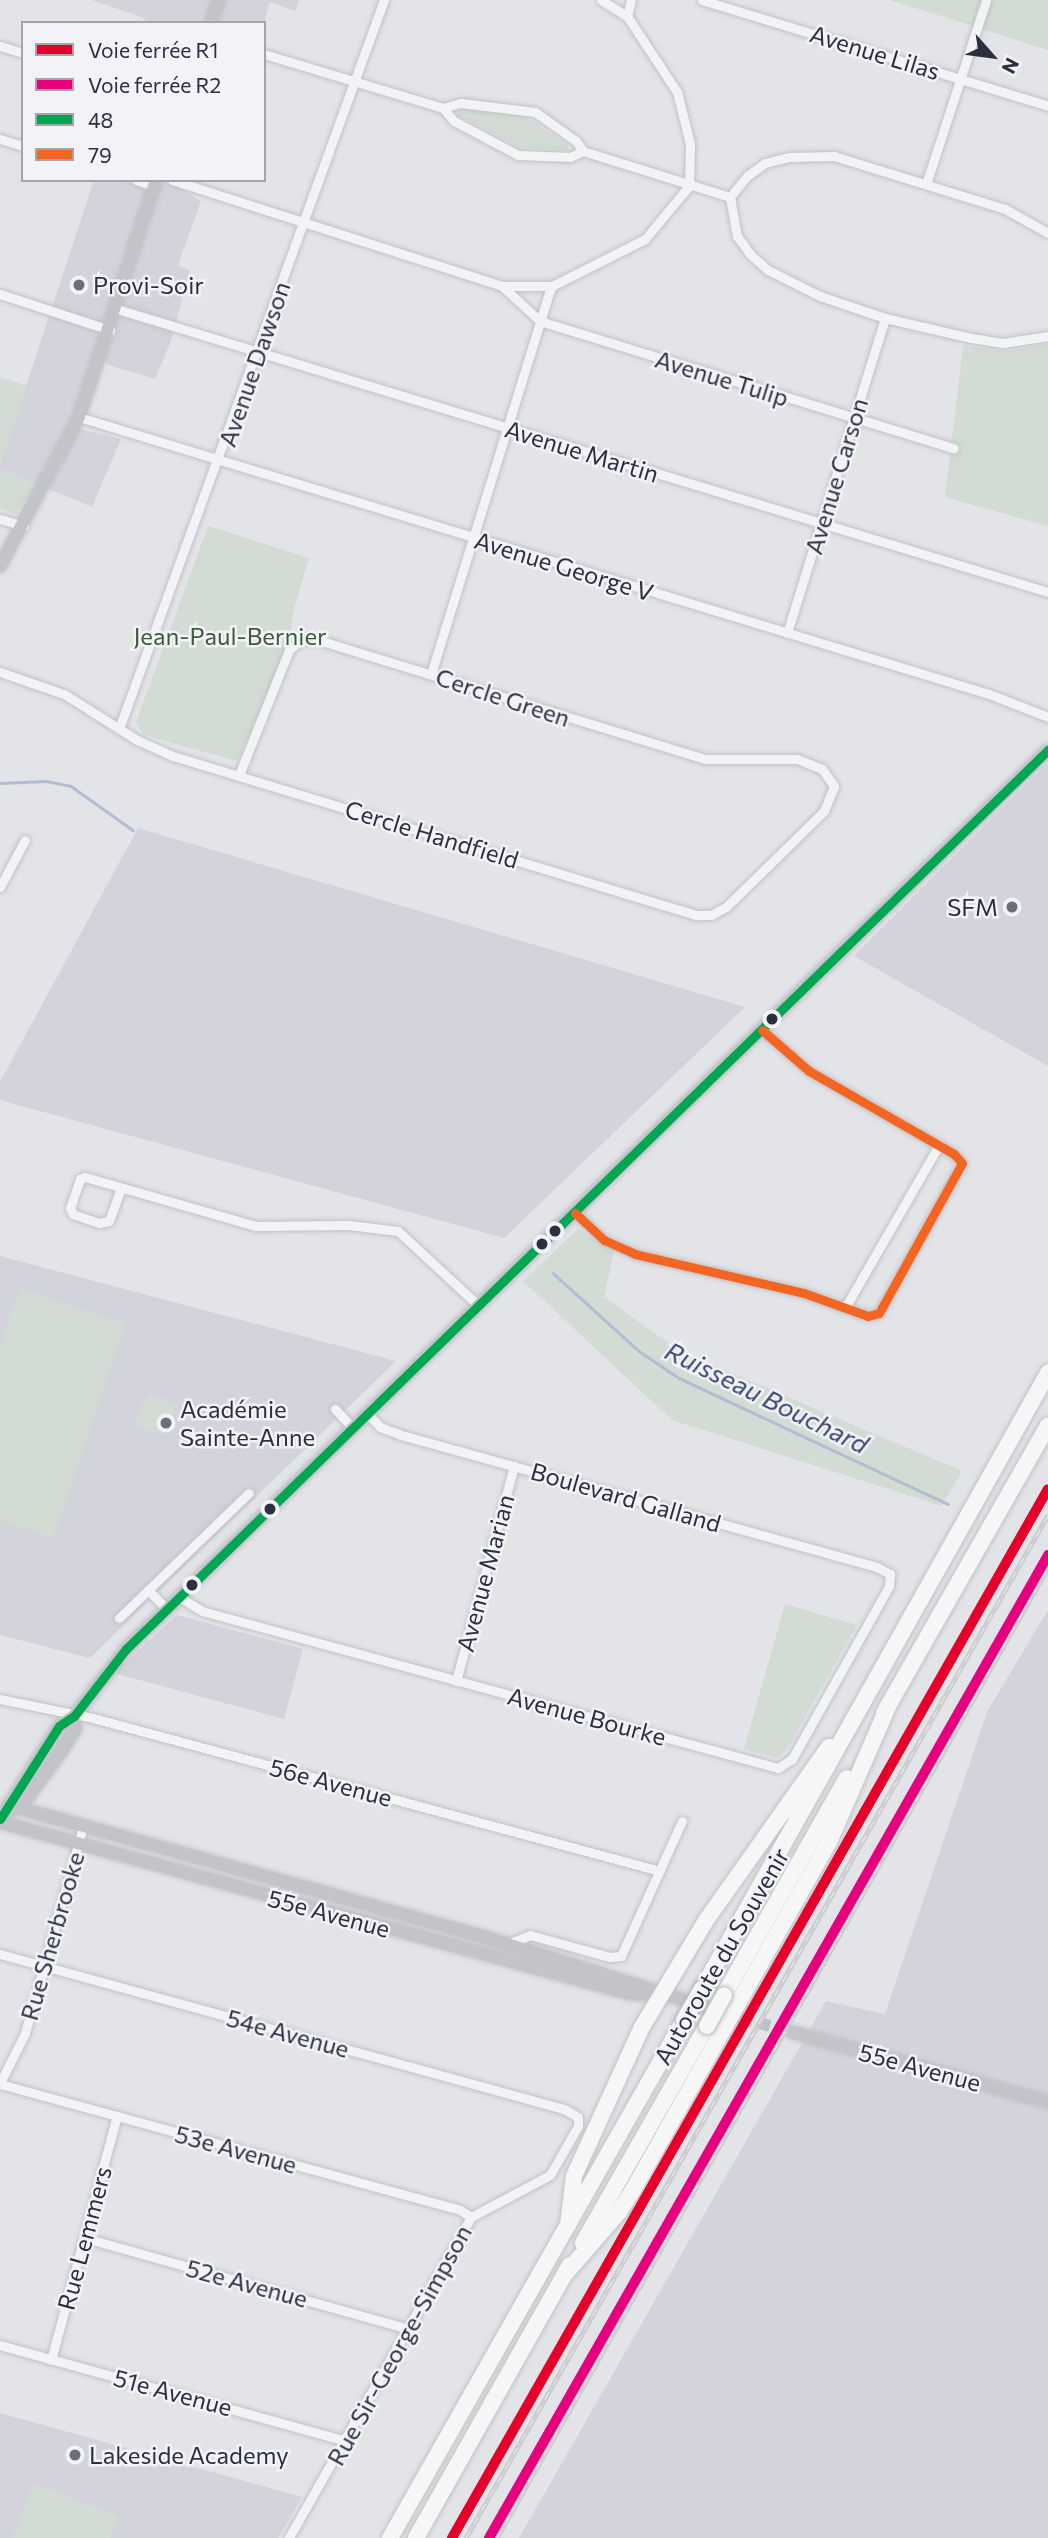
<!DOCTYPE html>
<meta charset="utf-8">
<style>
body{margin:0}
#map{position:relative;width:1048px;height:2538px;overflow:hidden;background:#e3e4e8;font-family:Commissioner,sans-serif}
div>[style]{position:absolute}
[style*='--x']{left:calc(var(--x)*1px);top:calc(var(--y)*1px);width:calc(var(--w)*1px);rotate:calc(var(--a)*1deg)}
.built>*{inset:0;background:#d2d3db}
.green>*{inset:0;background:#d2dbd4}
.stream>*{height:2.5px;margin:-1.25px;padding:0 1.25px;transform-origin:1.25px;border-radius:1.25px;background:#b3bcd1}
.secondary-tunnel>*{height:12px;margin-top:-6px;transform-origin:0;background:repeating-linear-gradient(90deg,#bec0c6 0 12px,transparent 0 18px)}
.roads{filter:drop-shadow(0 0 2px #c1c2c6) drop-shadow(0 0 2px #c1c2c6)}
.street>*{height:9px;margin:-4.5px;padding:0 4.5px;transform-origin:4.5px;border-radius:4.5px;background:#f2f3f5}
.secondary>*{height:12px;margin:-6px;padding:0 6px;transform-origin:6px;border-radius:6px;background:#c3c4c9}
.highway>*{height:16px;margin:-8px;padding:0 8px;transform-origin:8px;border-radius:8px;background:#f6f6f7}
.rail>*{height:5px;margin-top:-2.5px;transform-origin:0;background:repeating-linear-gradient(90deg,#f1f3f7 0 8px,#cccccf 0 16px);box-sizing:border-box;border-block:2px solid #cccccf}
.bridges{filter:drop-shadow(0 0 2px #b6b7bc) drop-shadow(0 0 2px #b6b7bc)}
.highway-bridge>*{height:16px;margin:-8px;padding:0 8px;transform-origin:8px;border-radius:8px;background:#f6f6f7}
.bus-1>*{height:9px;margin:-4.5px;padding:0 4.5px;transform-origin:4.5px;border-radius:4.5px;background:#00a651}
.bus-2>*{height:9px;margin:-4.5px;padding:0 4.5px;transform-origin:4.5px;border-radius:4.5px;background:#f26522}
.rail-1>*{height:10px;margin:-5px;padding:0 5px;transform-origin:5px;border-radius:5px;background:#e4002b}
.rail-2>*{height:10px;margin:-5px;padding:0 5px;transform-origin:5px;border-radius:5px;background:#e5007d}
.dots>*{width:19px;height:19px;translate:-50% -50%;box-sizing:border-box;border:4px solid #f1f3f7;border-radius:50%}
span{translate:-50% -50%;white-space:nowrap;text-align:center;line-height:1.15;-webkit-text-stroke:5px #f1f3f7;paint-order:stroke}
.street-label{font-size:24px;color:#2b2f40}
.poi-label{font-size:24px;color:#2b2f40}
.left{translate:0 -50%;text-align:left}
.right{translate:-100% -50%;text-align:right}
.park-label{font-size:24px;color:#395b39}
.water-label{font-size:26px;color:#374672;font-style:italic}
.legend{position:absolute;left:21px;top:21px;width:245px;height:161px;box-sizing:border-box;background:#f1f3f7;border:2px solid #a2a5ae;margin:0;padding:9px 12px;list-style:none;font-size:21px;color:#2b2f40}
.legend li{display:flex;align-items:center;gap:14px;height:35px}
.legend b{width:35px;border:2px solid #a2a5ae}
.north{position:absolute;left:957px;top:21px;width:70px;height:70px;-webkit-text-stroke:5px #f1f3f7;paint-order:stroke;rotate:118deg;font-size:19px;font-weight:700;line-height:28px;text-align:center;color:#2b2f40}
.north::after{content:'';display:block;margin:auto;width:24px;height:32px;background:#2b2f40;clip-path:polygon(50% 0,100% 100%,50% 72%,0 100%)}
</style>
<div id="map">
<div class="built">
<div style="clip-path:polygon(92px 0,299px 0,295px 11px,270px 2px,264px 23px,144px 23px,145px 18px)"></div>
<div style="clip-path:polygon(94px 180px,166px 180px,201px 201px,178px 265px,190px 270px,171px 341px,155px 379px,102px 363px,79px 429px,121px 439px,92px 507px,0 469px,0 465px)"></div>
<div style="clip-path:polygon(1048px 763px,1048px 1066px,854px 956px)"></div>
<div style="clip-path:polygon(138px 828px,745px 1007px,504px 1238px,0 1100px,0 1082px)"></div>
<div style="clip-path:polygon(0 1256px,396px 1361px,90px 1658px,0 1635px)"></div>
<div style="clip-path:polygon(1048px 1610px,1048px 2538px,519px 2538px,826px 2001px,885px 2014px,987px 1712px)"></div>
<div style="clip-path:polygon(177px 1615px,303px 1649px,284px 1719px,114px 1673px)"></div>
<div style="clip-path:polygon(0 2413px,302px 2497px,278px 2538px,0 2538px)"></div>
</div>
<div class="green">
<div style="clip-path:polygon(889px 0,1048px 0,1048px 50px,977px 27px)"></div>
<div style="clip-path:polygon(460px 109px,525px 116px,570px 146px,566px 150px,521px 148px,458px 115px)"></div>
<div style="clip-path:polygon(1048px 344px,1048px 526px,945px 497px,963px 346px,1007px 351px)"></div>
<div style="clip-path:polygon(0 377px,28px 386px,0 465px)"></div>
<div style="clip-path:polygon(0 469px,36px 484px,16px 514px,0 509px)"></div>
<div style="clip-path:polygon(208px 526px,309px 558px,293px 612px,289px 650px,237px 761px,144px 735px,136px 722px)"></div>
<div style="clip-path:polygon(578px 1229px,614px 1252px,604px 1297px,680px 1351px,962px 1471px,942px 1506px,672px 1420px,523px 1281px)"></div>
<div style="clip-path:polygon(20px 1288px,125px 1324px,53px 1538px,0 1520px,0 1347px)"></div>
<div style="clip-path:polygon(150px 1393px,179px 1404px,160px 1435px,136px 1425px,134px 1417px)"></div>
<div style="clip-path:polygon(785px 1604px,857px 1625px,786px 1751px,776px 1758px,744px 1749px)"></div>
<div style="clip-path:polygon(34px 2483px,119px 2517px,110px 2538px,12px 2538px)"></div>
</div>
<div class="stream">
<div style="--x:0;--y:783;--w:46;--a:-2.5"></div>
<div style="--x:46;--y:781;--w:25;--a:11"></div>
<div style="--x:71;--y:786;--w:76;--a:35.4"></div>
<div style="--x:553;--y:1273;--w:116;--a:42.2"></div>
<div style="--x:639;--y:1351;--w:48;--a:34"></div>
<div style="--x:679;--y:1378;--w:297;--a:25.1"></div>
</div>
<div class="secondary-tunnel">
<div style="--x:741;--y:2018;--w:53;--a:15.4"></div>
</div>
<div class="roads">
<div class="street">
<div style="--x:601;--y:0;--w:31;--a:32"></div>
<div style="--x:702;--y:0;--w:362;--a:17"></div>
<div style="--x:0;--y:46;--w:24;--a:17"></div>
<div style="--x:264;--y:54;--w:187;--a:16.8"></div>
<div style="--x:443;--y:108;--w:19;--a:-16"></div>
<div style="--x:461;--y:103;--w:75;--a:6.9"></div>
<div style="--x:535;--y:112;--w:50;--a:35.3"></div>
<div style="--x:576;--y:141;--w:12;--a:55"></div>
<div style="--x:583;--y:151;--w:154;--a:17.4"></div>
<div style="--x:443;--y:108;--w:17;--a:50"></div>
<div style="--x:454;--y:121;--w:72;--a:28"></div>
<div style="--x:518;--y:155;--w:52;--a:2.2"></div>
<div style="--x:570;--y:157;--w:14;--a:-25"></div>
<div style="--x:0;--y:139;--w:24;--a:17"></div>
<div style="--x:136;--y:180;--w:19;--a:18"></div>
<div style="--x:172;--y:180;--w:347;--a:17.8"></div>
<div style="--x:502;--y:286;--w:50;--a:0"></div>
<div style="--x:927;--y:181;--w:190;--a:-71.9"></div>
<div style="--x:730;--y:197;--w:40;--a:80"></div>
<div style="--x:737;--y:236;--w:22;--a:54"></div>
<div style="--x:750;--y:254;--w:24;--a:42"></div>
<div style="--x:768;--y:270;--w:58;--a:26.6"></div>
<div style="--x:820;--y:296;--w:69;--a:18.7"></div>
<div style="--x:885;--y:318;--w:88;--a:13.1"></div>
<div style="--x:971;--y:338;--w:32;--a:9"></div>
<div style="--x:1003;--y:343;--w:46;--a:-8.8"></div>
<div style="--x:730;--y:197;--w:27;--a:-51"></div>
<div style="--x:747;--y:176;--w:22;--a:-36"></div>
<div style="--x:765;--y:163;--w:25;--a:-14"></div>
<div style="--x:789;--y:157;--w:45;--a:-1.3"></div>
<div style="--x:834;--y:156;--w:179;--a:17.2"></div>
<div style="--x:1005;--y:209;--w:49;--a:29.2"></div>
<div style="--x:502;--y:286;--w:52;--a:42.6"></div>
<div style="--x:540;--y:321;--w:433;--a:17.1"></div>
<div style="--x:0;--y:294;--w:116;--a:18.1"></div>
<div style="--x:117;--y:309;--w:973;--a:16.91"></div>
<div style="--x:79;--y:417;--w:951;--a:16.93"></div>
<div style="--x:989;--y:694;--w:63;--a:21.3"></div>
<div style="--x:0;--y:519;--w:25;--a:16"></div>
<div style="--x:787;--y:633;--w:330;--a:-72.7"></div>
<div style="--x:0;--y:672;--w:68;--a:19"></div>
<div style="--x:64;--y:694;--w:86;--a:32.2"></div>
<div style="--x:137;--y:740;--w:39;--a:24"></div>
<div style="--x:173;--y:756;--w:547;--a:16.91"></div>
<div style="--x:696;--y:915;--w:15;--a:0"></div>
<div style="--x:711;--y:915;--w:17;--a:-28"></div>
<div style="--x:726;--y:907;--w:137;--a:-44.4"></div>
<div style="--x:824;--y:811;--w:27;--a:-68"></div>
<div style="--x:834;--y:786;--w:21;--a:-125"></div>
<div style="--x:822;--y:769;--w:27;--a:-158"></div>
<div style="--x:797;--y:759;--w:92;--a:180"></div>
<div style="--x:705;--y:759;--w:408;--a:-162.9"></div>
<div style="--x:315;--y:639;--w:16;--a:173"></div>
<div style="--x:299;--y:641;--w:13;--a:138"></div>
<div style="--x:289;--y:650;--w:135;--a:111.8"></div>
<div style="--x:431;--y:674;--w:399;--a:-72.8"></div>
<div style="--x:549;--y:293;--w:8;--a:-67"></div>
<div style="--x:552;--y:286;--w:104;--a:-26.8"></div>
<div style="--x:645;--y:239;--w:69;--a:-50.3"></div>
<div style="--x:689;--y:186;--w:42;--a:-88.6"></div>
<div style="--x:690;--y:144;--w:54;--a:-104"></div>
<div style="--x:677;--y:92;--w:91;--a:-123.3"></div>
<div style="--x:627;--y:16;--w:16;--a:-76"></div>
<div style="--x:120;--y:726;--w:773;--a:-70.02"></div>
<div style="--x:0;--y:887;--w:53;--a:-62"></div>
<div style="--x:121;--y:1188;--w:35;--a:110"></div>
<div style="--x:109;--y:1221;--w:10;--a:169"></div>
<div style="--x:99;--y:1223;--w:28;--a:-161"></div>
<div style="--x:73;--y:1214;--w:7;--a:-117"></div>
<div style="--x:70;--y:1208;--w:31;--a:-71"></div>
<div style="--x:80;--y:1179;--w:5;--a:-22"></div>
<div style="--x:85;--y:1177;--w:178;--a:16"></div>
<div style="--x:256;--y:1226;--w:93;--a:-0.6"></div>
<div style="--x:349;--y:1225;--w:49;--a:7"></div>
<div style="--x:398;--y:1231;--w:109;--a:42.8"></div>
<div style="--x:575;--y:1213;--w:40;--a:43"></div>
<div style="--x:604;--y:1240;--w:34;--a:24"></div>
<div style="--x:635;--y:1254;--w:173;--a:13"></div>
<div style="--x:804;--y:1293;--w:68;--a:19.8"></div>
<div style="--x:868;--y:1316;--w:11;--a:-15"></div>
<div style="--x:879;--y:1313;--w:171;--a:-61"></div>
<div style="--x:962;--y:1163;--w:12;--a:-132"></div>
<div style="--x:954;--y:1154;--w:167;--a:-150.2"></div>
<div style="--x:809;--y:1071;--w:62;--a:-138.9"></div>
<div style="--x:846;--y:1306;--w:186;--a:-60"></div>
<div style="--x:335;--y:1409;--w:25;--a:47"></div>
<div style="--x:148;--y:1590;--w:27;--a:45"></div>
<div style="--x:179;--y:1597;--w:27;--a:31"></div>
<div style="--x:202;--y:1611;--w:597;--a:15.25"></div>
<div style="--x:778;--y:1768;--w:17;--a:-33"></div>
<div style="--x:792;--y:1759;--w:198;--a:-60.7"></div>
<div style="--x:889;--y:1586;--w:12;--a:-85"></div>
<div style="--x:890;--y:1574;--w:15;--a:-152"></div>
<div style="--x:877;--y:1567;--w:496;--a:-164.5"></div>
<div style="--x:399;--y:1434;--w:20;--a:-160"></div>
<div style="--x:380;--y:1427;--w:19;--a:-133"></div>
<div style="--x:119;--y:1618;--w:180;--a:-43.9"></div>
<div style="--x:456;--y:1681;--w:223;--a:-74.9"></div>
<div style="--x:0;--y:1699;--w:95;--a:11.5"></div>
<div style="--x:93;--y:1718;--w:587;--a:15.1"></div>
<div style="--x:508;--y:1944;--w:24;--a:-22"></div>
<div style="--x:530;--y:1935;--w:83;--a:15.4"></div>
<div style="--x:610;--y:1957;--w:11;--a:-5"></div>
<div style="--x:621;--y:1956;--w:148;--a:-65.7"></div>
<div style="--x:0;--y:1954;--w:585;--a:15.37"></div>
<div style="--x:564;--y:2109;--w:16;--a:30"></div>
<div style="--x:578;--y:2117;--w:9;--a:90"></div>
<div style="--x:578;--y:2126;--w:56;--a:119.7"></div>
<div style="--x:550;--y:2175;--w:89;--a:152"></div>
<div style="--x:471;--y:2217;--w:369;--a:119.6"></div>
<div style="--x:0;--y:2083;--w:56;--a:-63.4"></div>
<div style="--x:25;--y:2033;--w:214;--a:-74.3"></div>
<div style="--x:0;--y:2084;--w:477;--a:15.3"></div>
<div style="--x:460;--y:2210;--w:13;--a:32"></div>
<div style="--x:85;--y:2238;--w:336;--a:15.7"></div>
<div style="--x:0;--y:2345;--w:358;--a:15.5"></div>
<div style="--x:51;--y:2360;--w:253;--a:-74.9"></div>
</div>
<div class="secondary">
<div style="--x:211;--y:23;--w:24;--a:-71"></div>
<div style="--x:0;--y:566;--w:169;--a:-62.1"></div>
<div style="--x:79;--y:417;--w:249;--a:-72"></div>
<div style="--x:8;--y:1805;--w:495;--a:15.5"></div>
<div style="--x:485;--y:1937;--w:269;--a:17.6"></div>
<div style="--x:10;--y:1811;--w:24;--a:-38"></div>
<div style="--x:29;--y:1796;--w:57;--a:-54.3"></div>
<div style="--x:62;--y:1750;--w:25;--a:-58"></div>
<div style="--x:75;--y:1729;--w:13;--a:-94"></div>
<div style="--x:0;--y:1819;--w:110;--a:-57.6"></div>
<div style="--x:59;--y:1726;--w:18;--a:-34"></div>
<div style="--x:74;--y:1716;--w:85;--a:-52.2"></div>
<div style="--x:126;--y:1649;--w:1288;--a:-44.28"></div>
<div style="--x:0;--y:1822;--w:651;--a:15.23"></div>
<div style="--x:628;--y:1993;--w:24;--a:5"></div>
<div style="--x:792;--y:2032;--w:265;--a:15.3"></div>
</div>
<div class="highway">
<div style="--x:884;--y:1713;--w:331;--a:-60.3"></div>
<div style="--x:702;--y:1989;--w:707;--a:-60.68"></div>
<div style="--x:724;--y:1995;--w:249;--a:-60.5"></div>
<div style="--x:568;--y:2225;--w:49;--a:-83"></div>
<div style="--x:574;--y:2176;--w:164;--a:-65.5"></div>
<div style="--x:642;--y:2027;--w:126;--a:-59"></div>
<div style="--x:707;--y:1919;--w:211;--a:-54.7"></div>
<div style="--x:583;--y:2243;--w:250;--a:-60.3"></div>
<div style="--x:566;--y:2273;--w:81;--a:-49"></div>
<div style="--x:619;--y:2212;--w:28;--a:-58"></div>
<div style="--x:634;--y:2188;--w:399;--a:-60.6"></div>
<div style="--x:830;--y:1840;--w:148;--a:-66.5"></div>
<div style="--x:390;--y:2538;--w:596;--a:-60.42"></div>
<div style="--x:416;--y:2538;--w:313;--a:-60.6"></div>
</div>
</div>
<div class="rail">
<div style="--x:466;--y:2538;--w:1177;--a:-60.36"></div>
<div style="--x:497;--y:2538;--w:1116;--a:-60.4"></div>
</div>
<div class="bridges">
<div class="highway-bridge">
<div style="--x:684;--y:2020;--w:36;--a:-60"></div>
<div style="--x:707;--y:2026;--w:35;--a:-61"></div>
</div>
</div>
<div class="bus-1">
<div style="--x:0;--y:1819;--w:110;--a:-57.6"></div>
<div style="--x:59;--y:1726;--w:18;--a:-34"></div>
<div style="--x:74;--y:1716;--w:85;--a:-52.2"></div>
<div style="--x:126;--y:1649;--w:1288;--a:-44.28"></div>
</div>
<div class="bus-2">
<div style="--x:575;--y:1213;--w:40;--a:43"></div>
<div style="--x:604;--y:1240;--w:34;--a:24"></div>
<div style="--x:635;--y:1254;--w:173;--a:13"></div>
<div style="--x:804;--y:1293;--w:68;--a:19.8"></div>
<div style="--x:868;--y:1316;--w:11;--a:-15"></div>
<div style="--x:879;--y:1313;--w:171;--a:-61"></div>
<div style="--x:962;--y:1163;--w:12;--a:-132"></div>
<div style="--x:954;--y:1154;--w:167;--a:-150.2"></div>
<div style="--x:809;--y:1071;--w:62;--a:-138.9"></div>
</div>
<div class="rail-1">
<div style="--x:452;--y:2538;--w:1206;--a:-60.4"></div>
</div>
<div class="rail-2">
<div style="--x:489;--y:2538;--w:1131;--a:-60.37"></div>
</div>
<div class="dots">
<div style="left:79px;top:285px;background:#6b6e7b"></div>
<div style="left:1012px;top:907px;background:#6b6e7b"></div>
<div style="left:772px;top:1019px;background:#2b2f40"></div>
<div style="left:555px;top:1231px;background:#2b2f40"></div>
<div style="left:542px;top:1244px;background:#2b2f40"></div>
<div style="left:166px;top:1423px;background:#6b6e7b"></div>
<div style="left:270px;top:1509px;background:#2b2f40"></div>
<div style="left:192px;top:1585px;background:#2b2f40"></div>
<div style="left:75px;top:2455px;background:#6b6e7b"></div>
</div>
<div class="street-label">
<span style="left:875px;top:52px;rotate:17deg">Avenue Lilas</span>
<span style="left:254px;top:364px;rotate:-71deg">Avenue Dawson</span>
<span style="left:722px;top:378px;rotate:17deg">Avenue Tulip</span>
<span style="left:582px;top:451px;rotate:17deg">Avenue Martin</span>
<span style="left:836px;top:476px;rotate:-73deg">Avenue Carson</span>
<span style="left:564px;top:566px;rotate:17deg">Avenue George V</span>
<span style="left:503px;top:697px;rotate:18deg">Cercle Green</span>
<span style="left:432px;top:834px;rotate:17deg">Cercle Handfield</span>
<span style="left:626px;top:1497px;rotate:16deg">Boulevard Galland</span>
<span style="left:485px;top:1573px;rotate:-75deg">Avenue Marian</span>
<span style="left:587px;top:1716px;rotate:15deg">Avenue Bourke</span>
<span style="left:331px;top:1782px;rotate:15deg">56e Avenue</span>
<span style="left:329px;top:1913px;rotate:15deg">55e Avenue</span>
<span style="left:52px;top:1936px;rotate:-74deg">Rue Sherbrooke</span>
<span style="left:721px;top:1956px;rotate:-60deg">Autoroute du Souvenir</span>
<span style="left:288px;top:2033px;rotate:15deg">54e Avenue</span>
<span style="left:920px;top:2067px;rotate:15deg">55e Avenue</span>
<span style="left:236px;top:2149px;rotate:15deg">53e Avenue</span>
<span style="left:84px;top:2238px;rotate:-75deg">Rue Lemmers</span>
<span style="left:247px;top:2283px;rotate:15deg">52e Avenue</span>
<span style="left:399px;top:2345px;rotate:-61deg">Rue Sir-George-Simpson</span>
<span style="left:173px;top:2392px;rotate:15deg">51e Avenue</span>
</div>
<div class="poi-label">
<span class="left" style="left:93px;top:285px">Provi-Soir</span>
<span class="right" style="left:998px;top:907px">SFM</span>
<span class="left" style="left:180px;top:1423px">Académie<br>Sainte-Anne</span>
<span class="left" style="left:89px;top:2455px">Lakeside Academy</span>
</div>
<div class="park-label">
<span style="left:230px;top:636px">Jean-Paul-Bernier</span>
</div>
<div class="water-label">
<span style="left:767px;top:1397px;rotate:26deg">Ruisseau Bouchard</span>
</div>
<ul class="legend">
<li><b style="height:9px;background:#e4002b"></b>Voie ferrée R1</li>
<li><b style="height:9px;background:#e5007d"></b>Voie ferrée R2</li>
<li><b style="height:9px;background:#00a651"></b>48</li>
<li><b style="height:9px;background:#f26522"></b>79</li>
</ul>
<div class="north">N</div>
</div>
